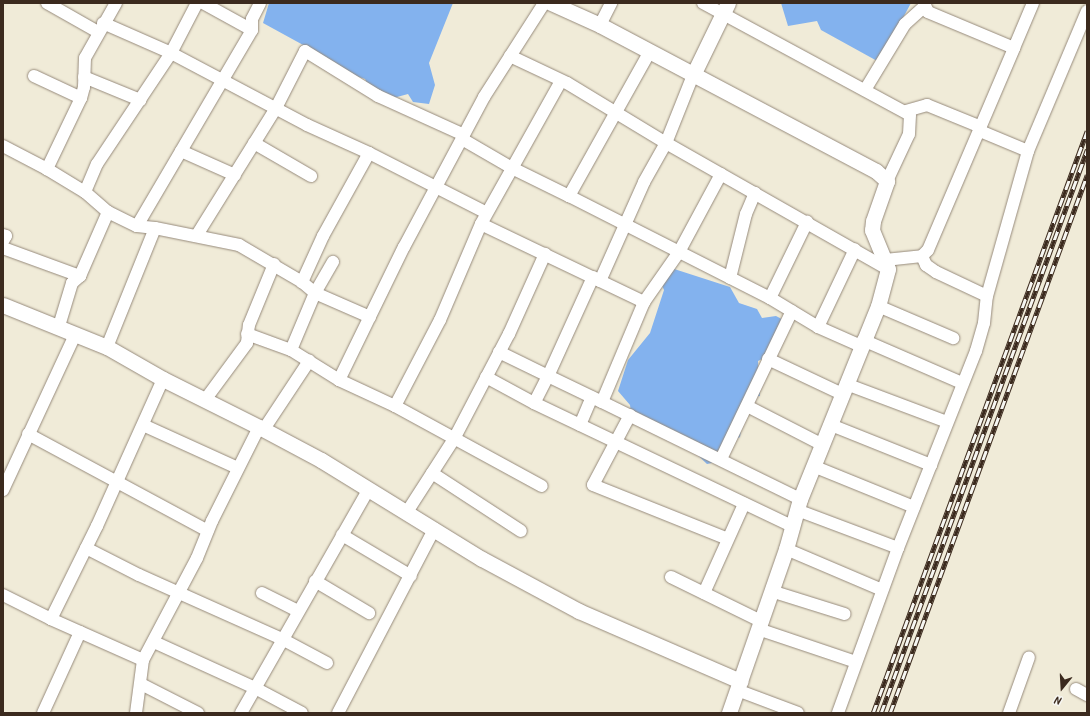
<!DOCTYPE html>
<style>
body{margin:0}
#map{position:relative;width:1090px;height:716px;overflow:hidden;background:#f0ebd8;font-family:Kalam,sans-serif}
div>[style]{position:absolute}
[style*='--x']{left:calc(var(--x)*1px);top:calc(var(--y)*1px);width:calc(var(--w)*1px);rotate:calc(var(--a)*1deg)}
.water>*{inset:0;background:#83b2ee}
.roads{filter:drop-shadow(0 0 1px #968a7b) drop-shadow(0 0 1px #968a7b)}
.minor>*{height:12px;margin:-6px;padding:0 6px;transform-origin:6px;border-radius:6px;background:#fff}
.tertiary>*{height:15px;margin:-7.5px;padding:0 7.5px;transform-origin:7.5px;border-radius:7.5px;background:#fff}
.rail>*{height:4.5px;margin-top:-2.25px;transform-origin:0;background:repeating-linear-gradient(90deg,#f6f6f2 0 9px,#3b2a1e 0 18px);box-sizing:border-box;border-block:1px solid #3b2a1e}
span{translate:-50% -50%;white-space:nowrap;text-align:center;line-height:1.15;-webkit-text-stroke:3px #f6f6f2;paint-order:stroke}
.frame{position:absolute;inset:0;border:4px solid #3b2a1e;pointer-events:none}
.north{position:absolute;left:1042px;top:668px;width:40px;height:40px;-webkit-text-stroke:3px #f6f6f2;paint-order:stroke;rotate:198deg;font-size:11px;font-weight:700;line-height:16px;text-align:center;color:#3b2a1e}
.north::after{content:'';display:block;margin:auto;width:14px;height:18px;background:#3b2a1e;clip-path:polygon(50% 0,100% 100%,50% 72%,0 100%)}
</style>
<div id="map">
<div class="water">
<div style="clip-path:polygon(269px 3px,453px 3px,429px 63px,435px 85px,429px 104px,413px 102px,408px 94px,386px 100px,371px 92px,365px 79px,340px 71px,336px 63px,263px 23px)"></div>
<div style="clip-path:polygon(781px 3px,911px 3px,879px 62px,821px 30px,817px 21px,788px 26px)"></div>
<div style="clip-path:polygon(668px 267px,730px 287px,739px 303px,757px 309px,762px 318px,776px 316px,791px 324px,772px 338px,774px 353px,758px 361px,760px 396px,746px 398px,740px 437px,732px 441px,726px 460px,707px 464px,686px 444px,632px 419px,630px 405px,618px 391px,628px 360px,650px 333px,664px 290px,660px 281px)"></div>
</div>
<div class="roads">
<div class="minor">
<div style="--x:47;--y:3;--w:59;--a:29.6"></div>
<div style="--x:116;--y:3;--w:63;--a:119.4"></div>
<div style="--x:85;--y:58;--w:29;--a:92"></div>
<div style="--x:84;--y:87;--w:11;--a:105"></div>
<div style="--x:81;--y:98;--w:79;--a:115.6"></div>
<div style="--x:47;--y:169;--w:44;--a:31.2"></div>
<div style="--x:85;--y:192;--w:30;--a:41"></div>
<div style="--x:108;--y:212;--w:32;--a:26"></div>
<div style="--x:203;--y:3;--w:56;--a:28.9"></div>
<div style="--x:703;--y:3;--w:235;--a:28.4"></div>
<div style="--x:910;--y:115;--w:19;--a:93"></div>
<div style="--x:909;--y:134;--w:52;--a:115.1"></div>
<div style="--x:103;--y:23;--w:74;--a:23.8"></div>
<div style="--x:171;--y:53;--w:154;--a:27.9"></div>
<div style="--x:307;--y:125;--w:68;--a:24.3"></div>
<div style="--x:369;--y:153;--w:132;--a:27"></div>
<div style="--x:600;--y:25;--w:25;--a:-63"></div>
<div style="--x:1014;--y:48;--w:49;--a:-67.1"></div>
<div style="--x:649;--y:53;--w:164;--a:119.2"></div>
<div style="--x:569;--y:196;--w:225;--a:26.9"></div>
<div style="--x:770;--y:298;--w:56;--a:31.1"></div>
<div style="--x:818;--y:327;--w:47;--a:23.8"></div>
<div style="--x:510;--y:56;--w:63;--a:25.3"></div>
<div style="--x:567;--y:83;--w:116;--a:31.2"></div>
<div style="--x:666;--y:143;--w:255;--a:29.6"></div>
<div style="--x:34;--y:76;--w:52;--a:25.1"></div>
<div style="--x:84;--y:77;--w:61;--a:22.3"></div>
<div style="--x:865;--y:90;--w:77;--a:-58.8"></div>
<div style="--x:905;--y:24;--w:25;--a:-42"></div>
<div style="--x:906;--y:111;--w:22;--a:-16"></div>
<div style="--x:927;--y:105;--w:58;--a:22.2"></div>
<div style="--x:980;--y:131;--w:52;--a:22.6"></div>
<div style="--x:462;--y:139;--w:58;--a:30.1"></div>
<div style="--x:512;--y:168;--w:64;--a:26.2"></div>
<div style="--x:254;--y:143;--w:66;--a:30.1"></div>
<div style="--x:3;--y:146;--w:50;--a:27.6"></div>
<div style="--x:181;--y:151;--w:59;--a:24"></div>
<div style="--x:369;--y:153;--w:95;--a:119"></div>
<div style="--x:323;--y:236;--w:51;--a:114.5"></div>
<div style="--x:302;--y:282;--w:17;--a:40"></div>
<div style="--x:315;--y:293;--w:60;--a:23.6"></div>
<div style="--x:721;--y:174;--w:89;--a:118.3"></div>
<div style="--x:679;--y:252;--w:61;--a:125"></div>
<div style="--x:644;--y:302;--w:108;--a:112.8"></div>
<div style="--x:602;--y:402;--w:220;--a:26.1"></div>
<div style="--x:85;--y:192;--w:30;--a:-67"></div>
<div style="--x:97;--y:164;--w:133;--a:-56.3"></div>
<div style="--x:171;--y:53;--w:56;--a:-62.5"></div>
<div style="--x:481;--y:224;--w:181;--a:25.6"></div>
<div style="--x:155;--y:228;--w:86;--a:11.4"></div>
<div style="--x:239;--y:245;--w:73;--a:30.4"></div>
<div style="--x:3;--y:235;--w:3;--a:18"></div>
<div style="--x:6;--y:236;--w:6;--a:121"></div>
<div style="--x:197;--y:235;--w:150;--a:-58.1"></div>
<div style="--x:276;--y:108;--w:64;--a:-63"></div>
<div style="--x:305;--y:51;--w:86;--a:31.7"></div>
<div style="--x:378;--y:96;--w:94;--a:24.4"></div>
<div style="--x:3;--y:248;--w:82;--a:20"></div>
<div style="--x:922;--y:256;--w:10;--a:66"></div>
<div style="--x:926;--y:265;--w:12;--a:35"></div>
<div style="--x:936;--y:272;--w:56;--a:25.2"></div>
<div style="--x:885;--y:260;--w:37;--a:-6"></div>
<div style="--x:922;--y:256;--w:8;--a:-45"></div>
<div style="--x:928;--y:250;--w:220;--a:-66.9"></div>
<div style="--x:1014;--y:48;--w:93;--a:-157.3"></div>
<div style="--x:928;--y:12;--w:10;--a:-114"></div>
<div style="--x:593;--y:277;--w:109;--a:114.4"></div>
<div style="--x:548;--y:376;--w:60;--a:25.7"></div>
<div style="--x:730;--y:278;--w:66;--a:-76"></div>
<div style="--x:746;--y:214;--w:23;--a:-67"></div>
<div style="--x:600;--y:281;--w:108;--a:-66"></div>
<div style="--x:644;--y:182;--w:45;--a:-60.6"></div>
<div style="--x:666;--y:143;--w:73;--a:-68.3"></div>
<div style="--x:770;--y:298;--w:85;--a:-64"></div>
<div style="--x:878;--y:306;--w:82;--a:23.1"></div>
<div style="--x:59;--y:326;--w:45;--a:-73.2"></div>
<div style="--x:72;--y:283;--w:11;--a:-41"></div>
<div style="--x:80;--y:276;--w:70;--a:-66.4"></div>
<div style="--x:818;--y:327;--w:86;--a:-64.6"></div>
<div style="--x:247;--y:334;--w:47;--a:20"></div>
<div style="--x:291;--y:350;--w:57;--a:32"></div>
<div style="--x:339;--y:380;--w:62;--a:24.9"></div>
<div style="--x:395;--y:406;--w:167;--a:28.6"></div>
<div style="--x:863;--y:340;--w:108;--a:23.5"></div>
<div style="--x:107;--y:347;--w:128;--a:-68"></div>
<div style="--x:155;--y:228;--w:18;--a:-174"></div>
<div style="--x:137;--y:226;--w:227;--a:-59.6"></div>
<div style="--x:252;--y:30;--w:11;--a:-90"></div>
<div style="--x:252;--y:19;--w:18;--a:-63"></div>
<div style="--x:291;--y:350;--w:62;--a:-67.2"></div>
<div style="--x:315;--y:293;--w:36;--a:-60"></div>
<div style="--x:499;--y:352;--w:55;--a:26.1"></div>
<div style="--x:548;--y:376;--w:30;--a:117"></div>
<div style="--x:534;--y:403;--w:286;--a:25.5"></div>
<div style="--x:768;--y:359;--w:82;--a:25.3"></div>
<div style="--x:486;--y:377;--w:55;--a:28.4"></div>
<div style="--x:339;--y:380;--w:148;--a:-64"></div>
<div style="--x:404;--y:247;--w:170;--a:-61.9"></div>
<div style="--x:484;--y:97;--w:112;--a:-57.4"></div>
<div style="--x:846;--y:384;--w:108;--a:20.6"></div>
<div style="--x:205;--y:400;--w:71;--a:-53.6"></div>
<div style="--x:247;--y:343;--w:18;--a:-84"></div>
<div style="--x:249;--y:325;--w:66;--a:-67.7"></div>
<div style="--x:395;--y:406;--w:97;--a:-62.4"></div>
<div style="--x:440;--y:320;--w:104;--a:-66.9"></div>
<div style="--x:481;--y:224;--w:164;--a:-60.8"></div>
<div style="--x:747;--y:406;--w:85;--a:27.2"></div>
<div style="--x:630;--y:415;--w:79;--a:117.9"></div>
<div style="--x:593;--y:485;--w:145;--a:21.8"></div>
<div style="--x:143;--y:425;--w:104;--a:24.4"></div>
<div style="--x:580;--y:425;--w:30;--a:-67"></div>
<div style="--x:831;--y:425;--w:108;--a:21.8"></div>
<div style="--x:264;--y:429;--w:82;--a:-56.5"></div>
<div style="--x:28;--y:434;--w:204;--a:28.3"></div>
<div style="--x:721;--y:459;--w:164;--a:-64.4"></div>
<div style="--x:813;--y:466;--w:109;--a:22.1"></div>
<div style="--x:432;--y:473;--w:106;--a:33.1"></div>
<div style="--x:3;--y:490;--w:171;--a:-65.1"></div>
<div style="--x:797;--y:510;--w:108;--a:20.6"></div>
<div style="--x:898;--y:548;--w:176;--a:110"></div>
<div style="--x:407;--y:512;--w:87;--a:-57.2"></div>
<div style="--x:454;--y:439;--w:119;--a:-62.4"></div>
<div style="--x:509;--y:334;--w:88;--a:-65.8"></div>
<div style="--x:342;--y:535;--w:80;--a:30.7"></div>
<div style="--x:86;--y:548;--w:59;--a:27"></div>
<div style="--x:139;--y:575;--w:157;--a:24.1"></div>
<div style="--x:282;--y:639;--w:51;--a:28.1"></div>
<div style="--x:898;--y:548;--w:212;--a:-68.4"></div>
<div style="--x:976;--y:351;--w:29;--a:-74"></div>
<div style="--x:984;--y:323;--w:27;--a:-84"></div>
<div style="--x:987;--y:296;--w:151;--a:-74.2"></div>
<div style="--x:1028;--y:151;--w:152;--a:-67.1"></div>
<div style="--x:786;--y:549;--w:104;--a:23.1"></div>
<div style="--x:671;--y:577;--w:100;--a:26.1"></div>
<div style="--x:315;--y:581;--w:63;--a:30.7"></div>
<div style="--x:771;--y:591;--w:77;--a:17.3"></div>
<div style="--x:262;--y:593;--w:40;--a:26.6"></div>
<div style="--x:704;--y:593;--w:98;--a:-65.8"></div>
<div style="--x:3;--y:595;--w:54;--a:26.6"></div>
<div style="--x:758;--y:629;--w:103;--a:18.6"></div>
<div style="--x:154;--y:642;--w:111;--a:24.5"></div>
<div style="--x:255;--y:688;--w:53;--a:28"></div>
<div style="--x:143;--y:660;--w:101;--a:-156"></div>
<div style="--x:51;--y:619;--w:104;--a:-63.7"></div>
<div style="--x:97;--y:526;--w:161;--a:-65.8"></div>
<div style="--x:141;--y:684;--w:64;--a:27"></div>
<div style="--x:1076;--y:689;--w:13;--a:29"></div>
<div style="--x:737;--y:690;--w:65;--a:20.7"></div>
<div style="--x:43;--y:713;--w:89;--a:-65.4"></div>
<div style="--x:136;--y:713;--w:53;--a:-82.5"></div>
<div style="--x:143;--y:660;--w:115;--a:-62.1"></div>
<div style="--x:197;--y:558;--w:40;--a:-68"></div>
<div style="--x:212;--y:521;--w:105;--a:-63.4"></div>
<div style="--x:241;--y:713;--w:258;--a:-60.3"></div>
<div style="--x:338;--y:713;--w:208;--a:-62.4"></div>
<div style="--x:1009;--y:713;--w:59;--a:-70.3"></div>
</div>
<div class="tertiary">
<div style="--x:551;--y:3;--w:54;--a:24.2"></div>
<div style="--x:600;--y:25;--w:312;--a:27.9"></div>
<div style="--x:876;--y:171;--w:15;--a:42"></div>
<div style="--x:887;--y:181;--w:42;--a:109.3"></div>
<div style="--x:873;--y:221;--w:9;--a:96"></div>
<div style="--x:872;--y:230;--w:42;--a:67.7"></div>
<div style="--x:888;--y:269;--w:38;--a:105"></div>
<div style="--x:878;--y:306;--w:208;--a:112"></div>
<div style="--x:800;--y:499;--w:52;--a:105.6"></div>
<div style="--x:786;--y:549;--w:174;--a:109.2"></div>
<div style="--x:693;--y:75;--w:80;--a:-64.1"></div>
<div style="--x:3;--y:305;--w:112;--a:22"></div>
<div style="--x:107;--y:347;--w:64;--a:29.7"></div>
<div style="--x:163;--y:379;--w:107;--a:26.6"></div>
<div style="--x:259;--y:427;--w:70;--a:28"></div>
<div style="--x:321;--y:460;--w:189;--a:31.6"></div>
<div style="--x:482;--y:559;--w:110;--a:28.2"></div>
<div style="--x:579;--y:611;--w:176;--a:23.5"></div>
</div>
</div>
<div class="rail">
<div style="--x:873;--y:713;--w:620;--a:-69.81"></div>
<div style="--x:881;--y:713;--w:600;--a:-69.9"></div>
<div style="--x:890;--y:713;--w:573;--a:-69.89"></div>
</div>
<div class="frame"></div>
<div class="north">N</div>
</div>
